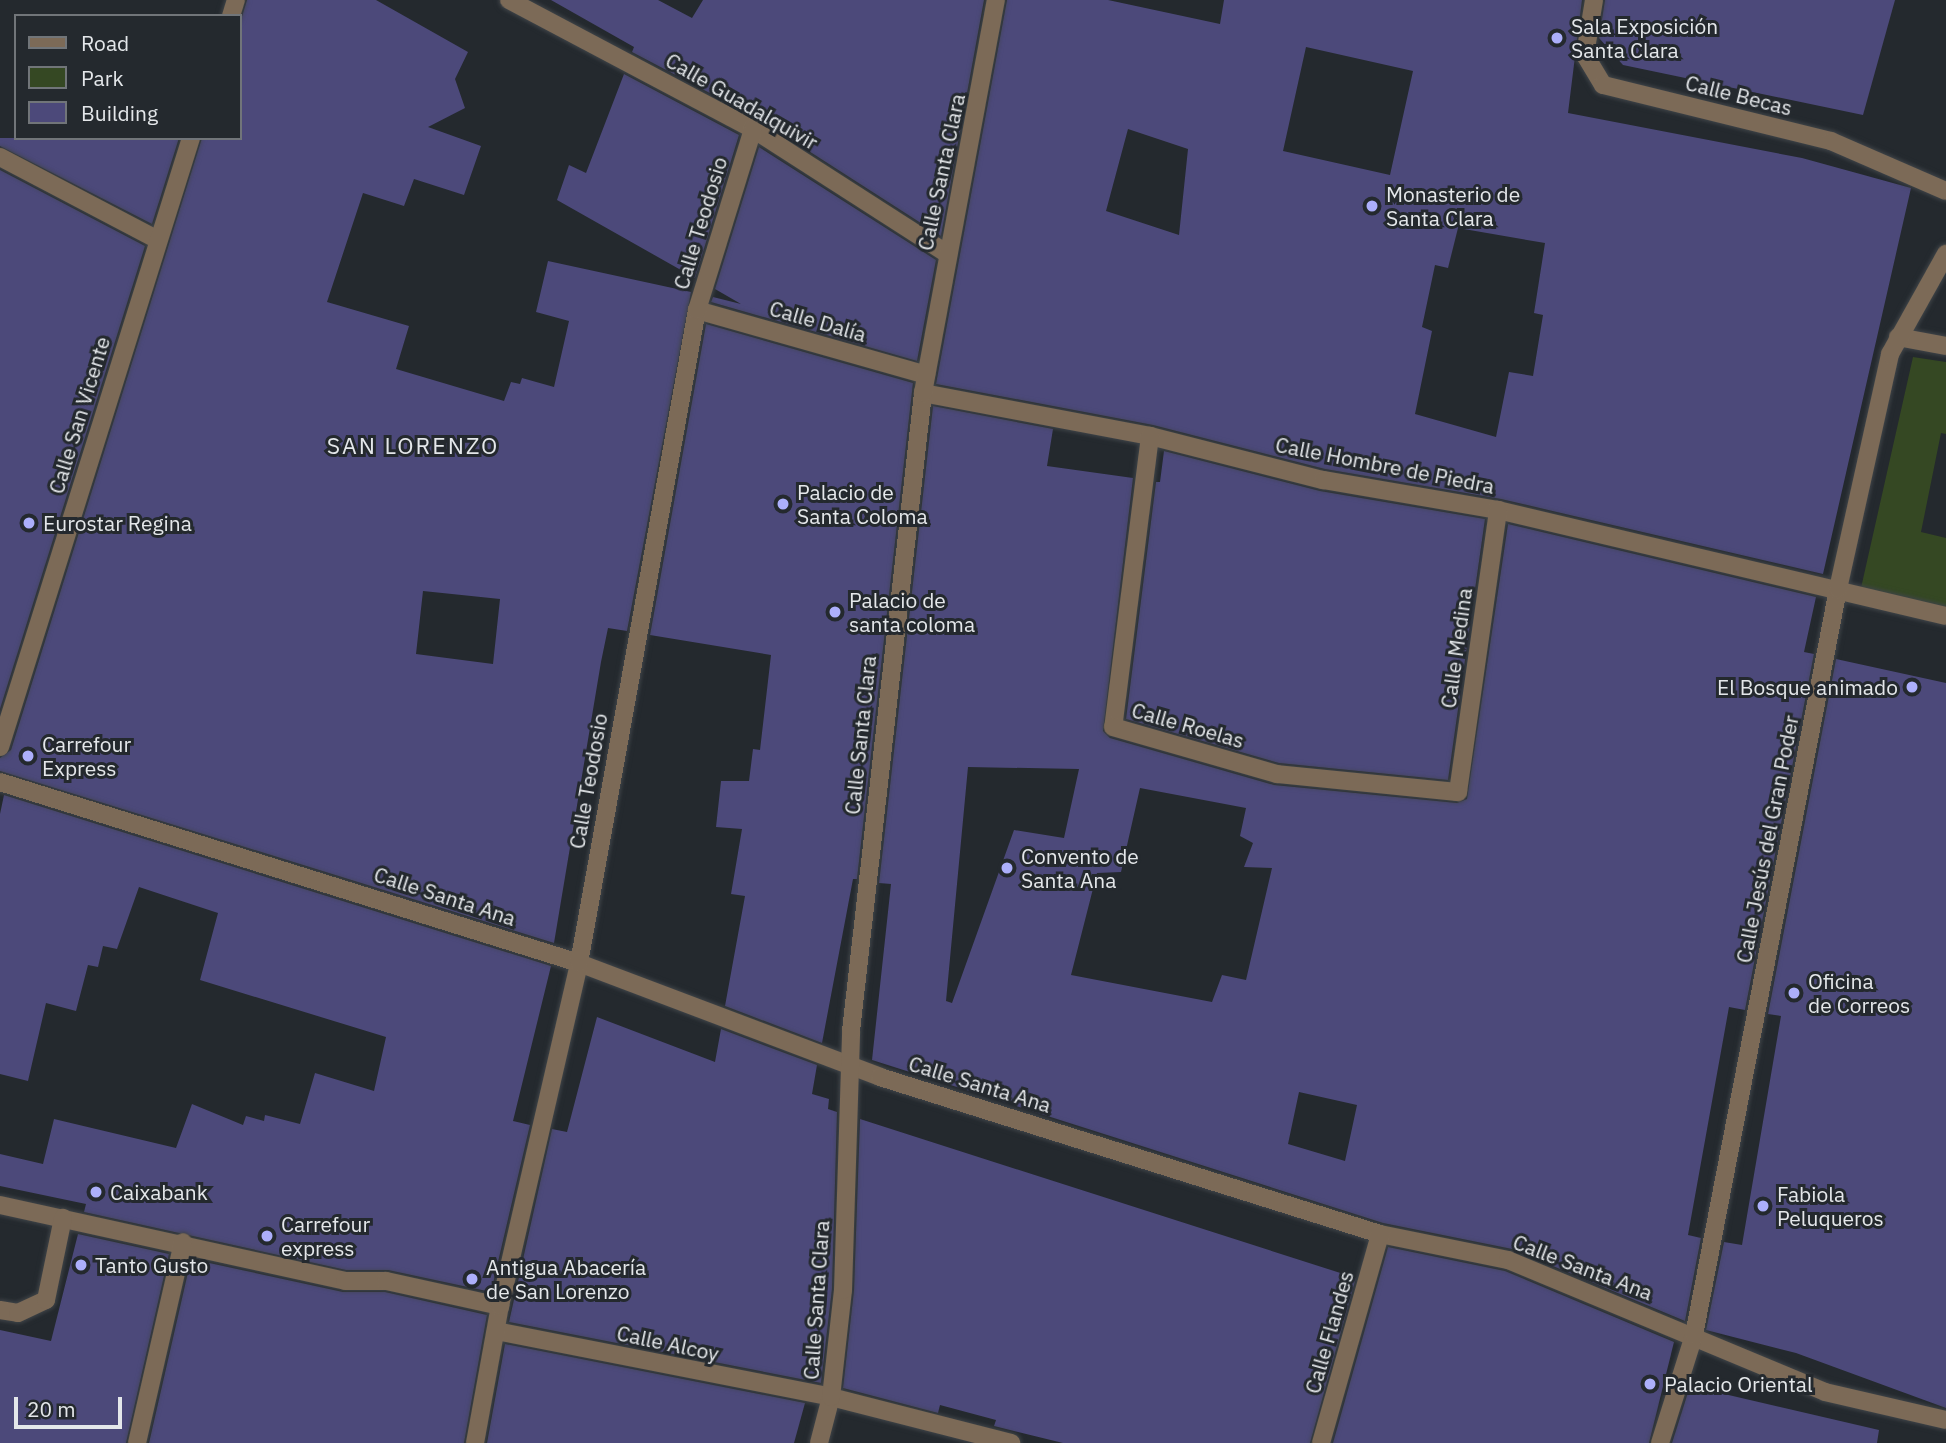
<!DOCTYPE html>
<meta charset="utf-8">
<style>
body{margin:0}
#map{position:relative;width:1946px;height:1443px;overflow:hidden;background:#24292e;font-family:"IBM Plex Sans",sans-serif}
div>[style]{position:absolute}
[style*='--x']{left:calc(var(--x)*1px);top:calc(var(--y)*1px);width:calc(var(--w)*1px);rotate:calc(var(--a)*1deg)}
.green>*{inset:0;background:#354823}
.building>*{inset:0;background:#4c497a}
.roads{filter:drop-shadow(0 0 2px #3f4448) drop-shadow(0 0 2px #3f4448)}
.minor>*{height:18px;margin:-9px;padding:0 9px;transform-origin:9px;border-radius:9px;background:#7c6a57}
.dots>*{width:19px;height:19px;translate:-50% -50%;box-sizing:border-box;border:4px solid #24292e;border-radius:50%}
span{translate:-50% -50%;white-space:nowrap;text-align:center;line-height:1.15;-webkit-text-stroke:6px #24292e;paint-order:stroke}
.poi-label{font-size:21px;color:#e4e7ea}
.left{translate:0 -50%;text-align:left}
.right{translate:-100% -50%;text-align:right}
.street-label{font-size:21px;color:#e4e7ea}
.neighbourhood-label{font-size:23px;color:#e4e7ea;letter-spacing:2px}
.legend{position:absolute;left:14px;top:14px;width:228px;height:126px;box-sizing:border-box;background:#24292e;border:2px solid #717579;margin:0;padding:9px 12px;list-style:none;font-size:21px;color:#e4e7ea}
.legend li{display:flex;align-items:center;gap:14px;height:35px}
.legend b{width:35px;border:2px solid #717579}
.scale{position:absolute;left:14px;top:1397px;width:108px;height:32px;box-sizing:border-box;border:4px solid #e4e7ea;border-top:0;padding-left:9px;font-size:21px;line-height:24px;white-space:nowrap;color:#e4e7ea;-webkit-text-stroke:5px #24292e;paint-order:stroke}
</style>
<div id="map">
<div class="green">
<div style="clip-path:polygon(1913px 357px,1946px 362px,1946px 434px,1941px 433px,1921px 532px,1946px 538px,1946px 608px,1861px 588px)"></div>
</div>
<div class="building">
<div style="clip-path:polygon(evenodd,247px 0,376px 0,468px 52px,455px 79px,465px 108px,428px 127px,481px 146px,464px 195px,414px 179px,404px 206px,363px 193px,327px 302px,409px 326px,396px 369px,504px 401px,511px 382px,520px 384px,522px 378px,554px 387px,569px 321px,536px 312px,548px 261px,691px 292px,627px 631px,608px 628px,601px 662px,554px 943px,0 771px,0 758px,11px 750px,202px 138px,240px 138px,240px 23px,247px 0,423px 591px,500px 599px,493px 664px,416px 654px,423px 591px)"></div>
<div style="clip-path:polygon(551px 0,658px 0,692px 18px,703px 0,984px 0,941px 236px,759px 119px,632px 52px,634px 47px)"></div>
<div style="clip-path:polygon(evenodd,1007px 0,1108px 0,1220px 24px,1224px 0,1582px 0,1568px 113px,1802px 158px,1911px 188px,1823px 574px,1501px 499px,1325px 469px,1153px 425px,936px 384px,1007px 0,1306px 47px,1413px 71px,1390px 175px,1283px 151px,1306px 47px,1007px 0,1128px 129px,1188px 149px,1179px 235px,1106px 211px,1128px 129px,1007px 0,1458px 228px,1545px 243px,1534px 313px,1543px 315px,1533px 376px,1509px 372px,1496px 437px,1415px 414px,1432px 331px,1422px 327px,1435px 265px,1448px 268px,1458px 228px)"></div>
<div style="clip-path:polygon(1605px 0,1895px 0,1863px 115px,1623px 65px,1599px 38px)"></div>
<div style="clip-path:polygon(624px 74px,739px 135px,695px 278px,557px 200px,569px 165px,586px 173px)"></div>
<div style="clip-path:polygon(0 138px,179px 138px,152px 224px,0 146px)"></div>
<div style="clip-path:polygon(759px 147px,936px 260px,917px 361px,711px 302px,713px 297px,741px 304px,715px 289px)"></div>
<div style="clip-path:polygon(0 170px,145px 246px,0 709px)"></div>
<div style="clip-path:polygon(706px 324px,913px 383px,857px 879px,853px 879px,822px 1043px,725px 1006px,745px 896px,731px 894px,742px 829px,716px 827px,721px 781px,749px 781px,753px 749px,760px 750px,771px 655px,650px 635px)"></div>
<div style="clip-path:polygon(evenodd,933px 406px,1053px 429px,1047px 466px,1133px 478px,1103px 731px,1110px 738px,1274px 785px,1457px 803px,1467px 799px,1508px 524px,1816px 597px,1804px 652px,1814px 654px,1745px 1010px,1729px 1007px,1688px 1235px,1701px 1238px,1685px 1321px,1512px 1249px,1383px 1223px,872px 1060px,891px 884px,879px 883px,933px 406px,968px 767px,1079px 769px,1064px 838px,1014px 830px,952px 1003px,946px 1001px,968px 767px,933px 406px,1140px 788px,1246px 808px,1240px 836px,1253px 843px,1244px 867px,1272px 868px,1246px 980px,1222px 975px,1212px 1002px,1071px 975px,1097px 873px,1121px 872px,1140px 788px,933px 406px,1299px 1092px,1357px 1105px,1345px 1161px,1288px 1144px,1299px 1092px)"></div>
<div style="clip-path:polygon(1164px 451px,1320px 491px,1485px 519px,1448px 780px,1279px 763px,1126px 719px,1156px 482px,1160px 482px)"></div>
<div style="clip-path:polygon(1836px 659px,1946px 683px,1946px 1408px,1796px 1353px,1706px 1330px,1724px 1242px,1742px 1245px,1781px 1016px,1768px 1014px)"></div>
<div style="clip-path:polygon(4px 795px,551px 966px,513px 1121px,530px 1125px,491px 1292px,388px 1270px,346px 1270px,84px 1212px,86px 1204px,0 1186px,0 1154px,43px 1164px,54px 1119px,176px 1148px,192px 1104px,243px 1125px,246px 1116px,264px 1121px,265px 1115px,300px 1124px,315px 1073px,374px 1091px,386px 1037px,200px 980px,218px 913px,139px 887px,117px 949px,103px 946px,98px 967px,88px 965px,76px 1011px,46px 1003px,28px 1081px,0 1074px,0 814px)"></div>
<div style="clip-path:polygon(597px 1017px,715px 1062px,721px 1029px,817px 1065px,812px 1094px,829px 1099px,828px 1109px,837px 1112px,832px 1289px,821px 1383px,509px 1322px,552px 1129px,567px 1132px)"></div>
<div style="clip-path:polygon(860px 1119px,1356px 1278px,1310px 1443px,1063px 1443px,994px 1426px,996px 1420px,940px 1405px,938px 1413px,843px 1388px,854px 1290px)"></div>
<div style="clip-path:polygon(78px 1234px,169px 1254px,126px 1443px,0 1443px,0 1330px,51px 1341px)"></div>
<div style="clip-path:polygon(1388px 1247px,1505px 1271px,1674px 1342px,1649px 1443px,1333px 1443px)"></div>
<div style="clip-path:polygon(191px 1259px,343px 1292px,385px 1292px,487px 1315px,464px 1443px,149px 1443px)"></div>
<div style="clip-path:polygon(505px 1344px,805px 1403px,794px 1443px,487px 1443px)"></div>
<div style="clip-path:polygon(1690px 1386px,1879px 1430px,1877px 1443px,1672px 1443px)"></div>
</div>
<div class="roads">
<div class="minor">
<div style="--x:509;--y:0;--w:276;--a:27.9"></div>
<div style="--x:753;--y:129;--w:229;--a:32.7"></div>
<div style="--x:1594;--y:0;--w:56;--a:99.3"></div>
<div style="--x:1585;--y:55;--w:35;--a:59"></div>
<div style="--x:1603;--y:85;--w:235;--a:13.8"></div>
<div style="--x:1831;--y:141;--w:125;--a:23.5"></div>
<div style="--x:231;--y:16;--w:17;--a:-73"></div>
<div style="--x:0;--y:157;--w:178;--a:27.7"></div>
<div style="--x:697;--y:310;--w:238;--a:15.8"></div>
<div style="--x:1898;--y:337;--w:49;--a:10.6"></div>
<div style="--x:923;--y:393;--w:231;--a:10.7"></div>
<div style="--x:1150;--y:436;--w:179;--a:14.3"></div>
<div style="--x:1323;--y:480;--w:178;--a:9.7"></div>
<div style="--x:1498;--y:510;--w:460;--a:13.3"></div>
<div style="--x:1150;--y:436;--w:293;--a:97.2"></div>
<div style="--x:1113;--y:727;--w:171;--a:16"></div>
<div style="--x:1277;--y:774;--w:182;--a:5.7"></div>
<div style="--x:1458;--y:792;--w:285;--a:-81.9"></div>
<div style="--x:0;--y:747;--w:638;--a:-72.59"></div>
<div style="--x:0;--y:782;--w:607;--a:17.36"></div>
<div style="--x:579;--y:963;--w:322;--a:20.7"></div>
<div style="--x:880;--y:1077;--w:524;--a:17.43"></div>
<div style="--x:1380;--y:1234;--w:131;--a:11.5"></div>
<div style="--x:1508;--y:1260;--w:343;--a:22.6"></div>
<div style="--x:1825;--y:1392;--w:124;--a:13"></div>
<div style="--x:0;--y:1205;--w:353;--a:12.4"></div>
<div style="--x:345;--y:1281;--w:41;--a:0"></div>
<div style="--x:386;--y:1281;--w:117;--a:12.4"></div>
<div style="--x:0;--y:1310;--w:18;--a:9"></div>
<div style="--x:18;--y:1313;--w:31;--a:-25"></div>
<div style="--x:46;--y:1300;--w:84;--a:-78.3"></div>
<div style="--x:496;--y:1331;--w:341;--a:11.1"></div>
<div style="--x:831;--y:1397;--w:186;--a:14.3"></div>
<div style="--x:137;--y:1443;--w:206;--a:-77.1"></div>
<div style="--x:475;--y:1443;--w:139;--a:-79.7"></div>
<div style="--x:500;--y:1306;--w:352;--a:-77"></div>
<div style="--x:579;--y:963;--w:664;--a:-79.76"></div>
<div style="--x:697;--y:310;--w:189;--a:-72.8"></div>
<div style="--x:819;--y:1443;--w:48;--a:-75.4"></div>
<div style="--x:831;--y:1397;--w:108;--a:-83.6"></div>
<div style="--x:843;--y:1290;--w:259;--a:-88.2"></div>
<div style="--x:851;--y:1031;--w:642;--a:-83.56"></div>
<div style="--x:923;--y:393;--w:400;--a:-79.5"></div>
<div style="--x:1321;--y:1443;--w:217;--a:-74.2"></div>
<div style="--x:1660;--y:1443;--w:113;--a:-72.5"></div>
<div style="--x:1694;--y:1335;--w:760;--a:-79.07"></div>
<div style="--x:1838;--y:589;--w:241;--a:-77.5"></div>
<div style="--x:1890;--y:354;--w:115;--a:-60.8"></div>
</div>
</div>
<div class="dots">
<div style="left:1557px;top:38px;background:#acaffb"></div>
<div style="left:1372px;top:206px;background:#acaffb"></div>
<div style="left:783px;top:504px;background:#acaffb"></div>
<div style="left:29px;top:523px;background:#acaffb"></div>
<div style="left:835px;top:612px;background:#acaffb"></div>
<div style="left:1912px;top:687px;background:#acaffb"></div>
<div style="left:28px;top:756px;background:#acaffb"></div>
<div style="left:1007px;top:868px;background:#acaffb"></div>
<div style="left:1794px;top:993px;background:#acaffb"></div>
<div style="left:96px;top:1192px;background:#acaffb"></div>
<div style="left:1763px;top:1206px;background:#acaffb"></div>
<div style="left:267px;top:1236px;background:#acaffb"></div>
<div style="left:81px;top:1265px;background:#acaffb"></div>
<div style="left:472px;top:1279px;background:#acaffb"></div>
<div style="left:1650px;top:1384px;background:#acaffb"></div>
</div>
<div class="poi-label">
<span class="left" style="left:1571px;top:38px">Sala Exposición<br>Santa Clara</span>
<span class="left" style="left:1386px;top:206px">Monasterio de<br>Santa Clara</span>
<span class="left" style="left:797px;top:504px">Palacio de<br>Santa Coloma</span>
<span class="left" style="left:43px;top:523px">Eurostar Regina</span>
<span class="left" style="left:849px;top:612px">Palacio de<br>santa coloma</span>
<span class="right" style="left:1898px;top:687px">El Bosque animado</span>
<span class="left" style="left:42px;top:756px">Carrefour<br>Express</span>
<span class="left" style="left:1021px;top:868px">Convento de<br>Santa Ana</span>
<span class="left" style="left:1808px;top:993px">Oficina<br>de Correos</span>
<span class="left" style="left:110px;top:1192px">Caixabank</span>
<span class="left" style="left:1777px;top:1206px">Fabiola<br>Peluqueros</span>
<span class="left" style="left:281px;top:1236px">Carrefour<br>express</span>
<span class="left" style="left:95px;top:1265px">Tanto Gusto</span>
<span class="left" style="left:486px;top:1279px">Antigua Abacería<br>de San Lorenzo</span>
<span class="left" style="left:1664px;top:1384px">Palacio Oriental</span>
</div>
<div class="street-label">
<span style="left:1739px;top:95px;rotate:14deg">Calle Becas</span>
<span style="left:742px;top:101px;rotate:30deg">Calle Guadalquivir</span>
<span style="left:941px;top:172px;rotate:-78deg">Calle Santa Clara</span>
<span style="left:700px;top:223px;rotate:-73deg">Calle Teodosio</span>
<span style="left:818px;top:321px;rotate:16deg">Calle Dalía</span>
<span style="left:79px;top:415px;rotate:-73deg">Calle San Vicente</span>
<span style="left:1385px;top:465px;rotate:11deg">Calle Hombre de Piedra</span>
<span style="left:1456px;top:648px;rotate:-82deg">Calle Medina</span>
<span style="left:1188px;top:725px;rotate:16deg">Calle Roelas</span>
<span style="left:860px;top:735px;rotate:-84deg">Calle Santa Clara</span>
<span style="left:588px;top:781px;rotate:-80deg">Calle Teodosio</span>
<span style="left:1767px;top:839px;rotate:-79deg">Calle Jesús del Gran Poder</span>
<span style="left:445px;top:896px;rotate:18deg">Calle Santa Ana</span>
<span style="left:980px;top:1084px;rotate:17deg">Calle Santa Ana</span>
<span style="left:1583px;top:1267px;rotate:21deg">Calle Santa Ana</span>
<span style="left:816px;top:1300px;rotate:-86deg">Calle Santa Clara</span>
<span style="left:1329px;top:1332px;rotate:-74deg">Calle Flandes</span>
<span style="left:668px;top:1343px;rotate:12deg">Calle Alcoy</span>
</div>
<div class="neighbourhood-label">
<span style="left:413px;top:445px">SAN LORENZO</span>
</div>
<ul class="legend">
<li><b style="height:9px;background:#7c6a57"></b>Road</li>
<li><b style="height:19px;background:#354823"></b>Park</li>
<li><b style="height:19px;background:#4c497a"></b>Building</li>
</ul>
<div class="scale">20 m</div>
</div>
